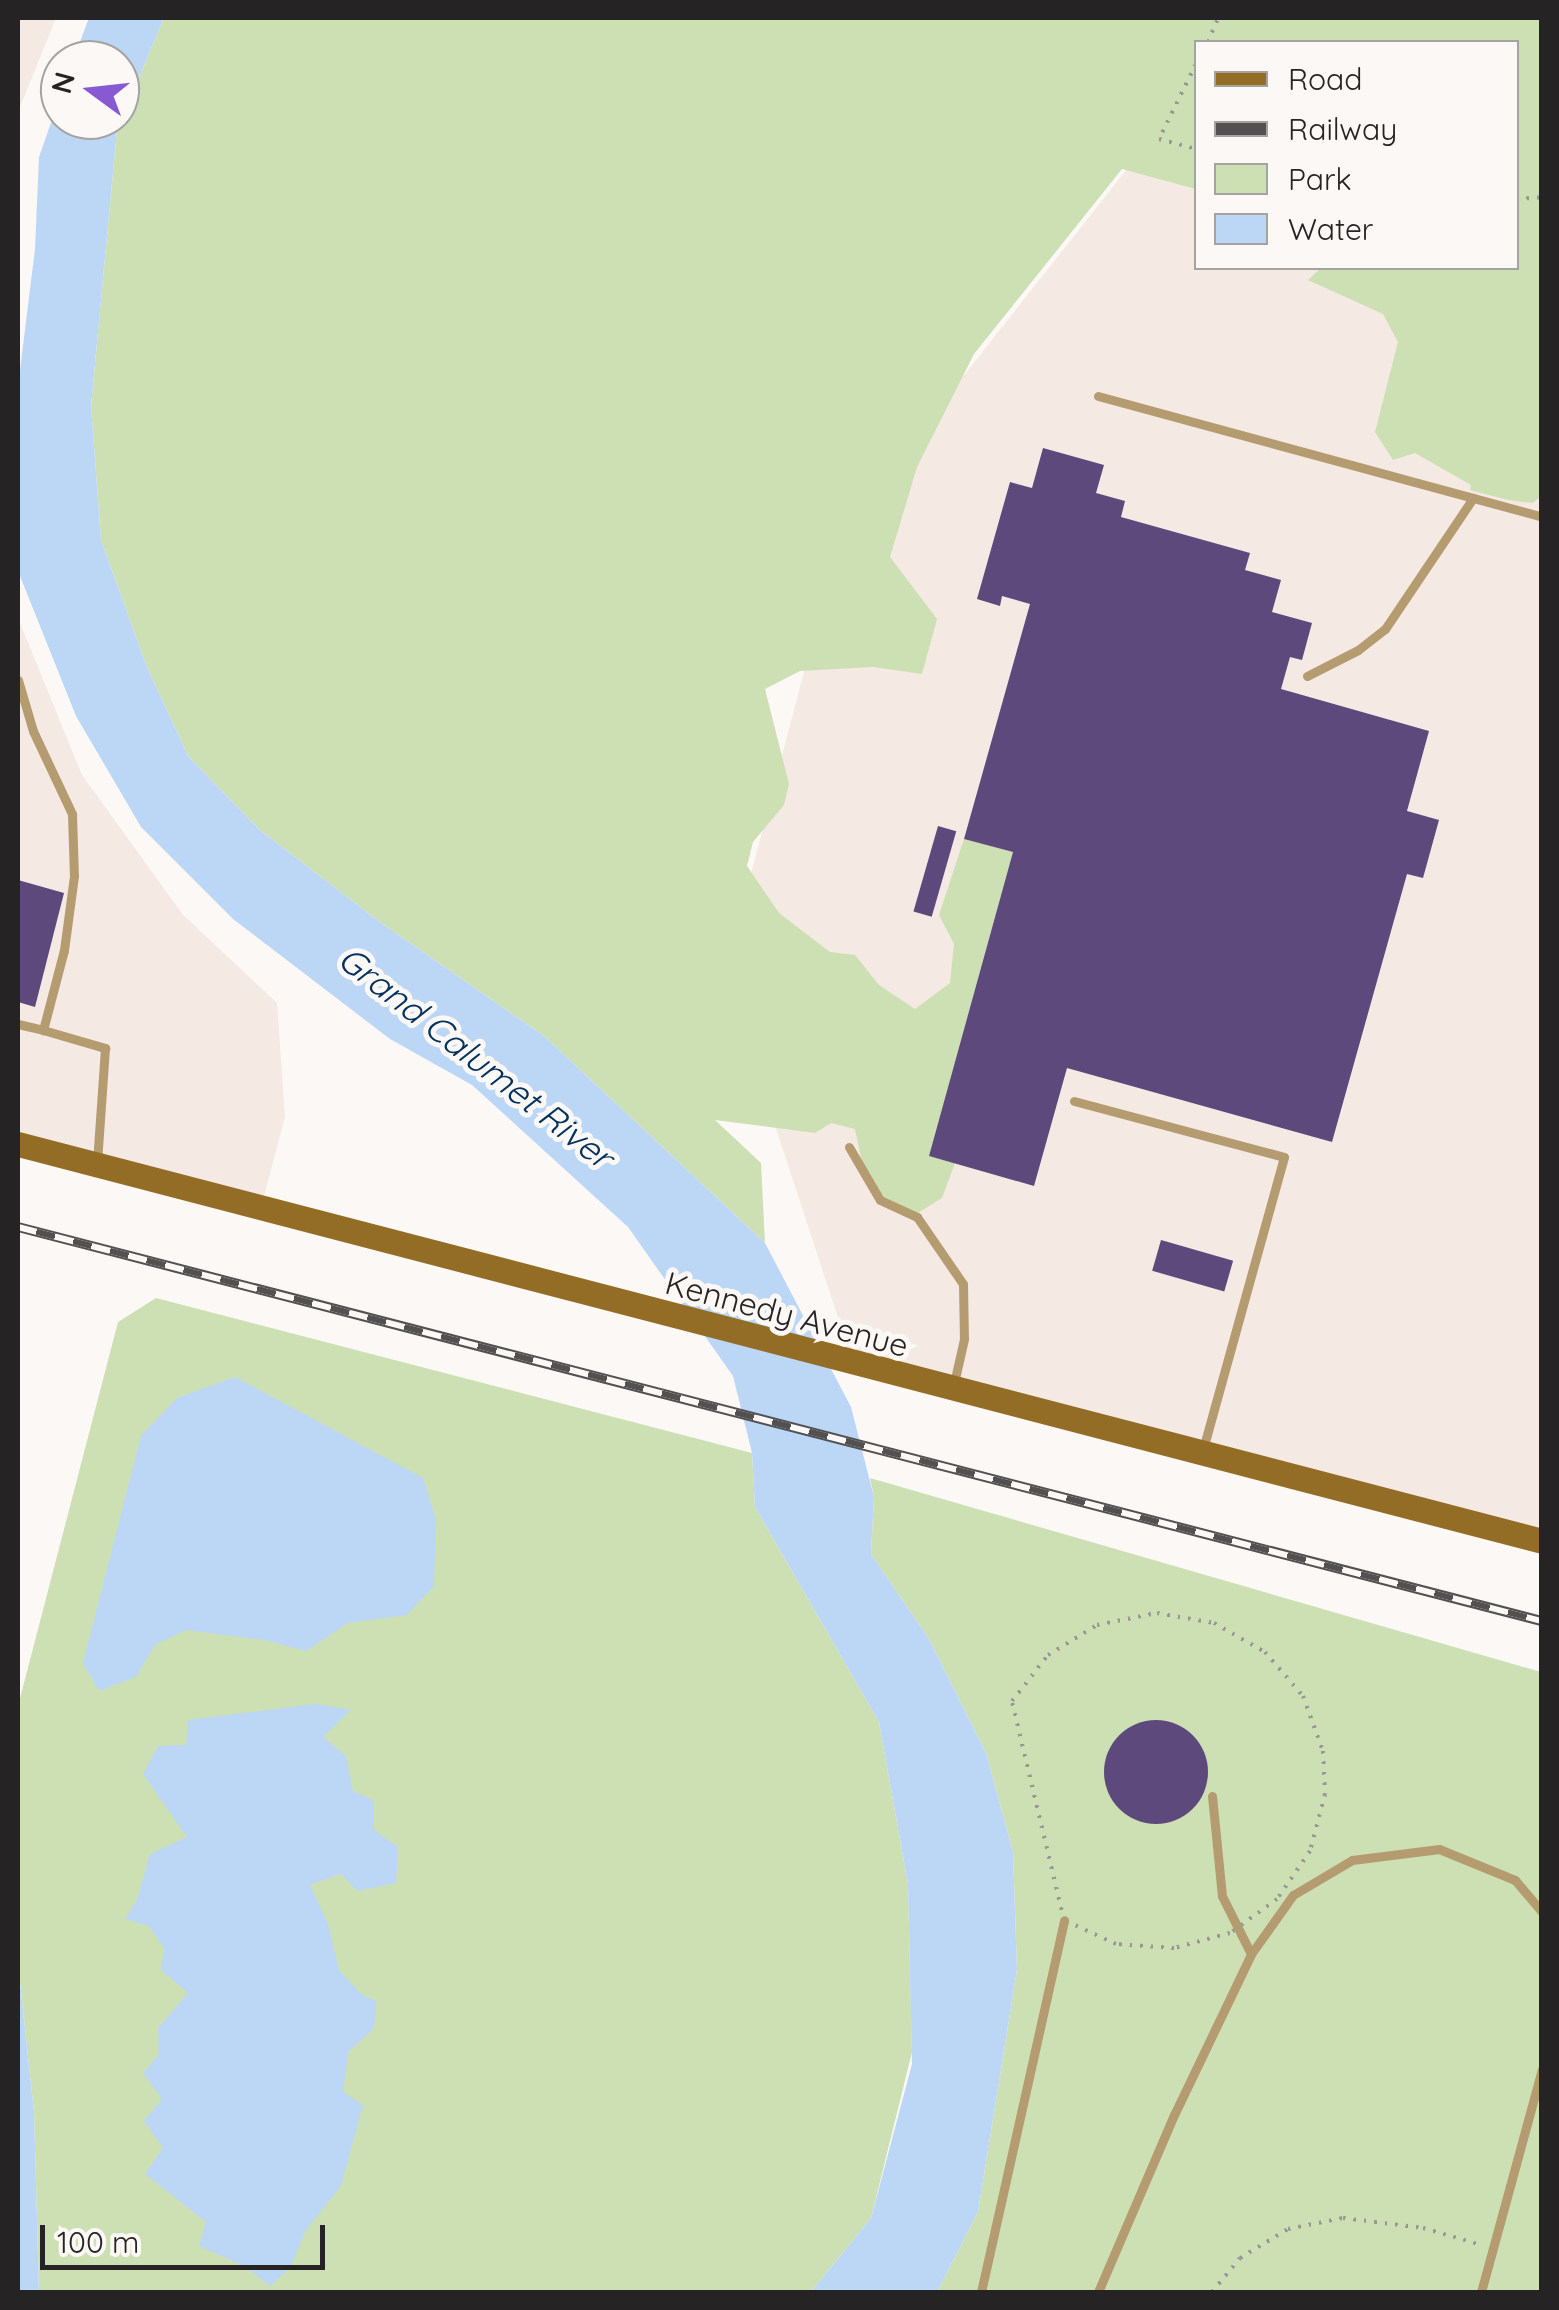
<!DOCTYPE html>
<style>
body{margin:0}
#map{position:relative;width:1559px;height:2310px;overflow:hidden;background:#fbf8f6;font-family:Quicksand,sans-serif}
div>[style]{position:absolute}
[style*='--x']{left:calc(var(--x)*1px);top:calc(var(--y)*1px);width:calc(var(--w)*1px);rotate:calc(var(--a)*1deg)}
.built>*{inset:0;background:#f4e9e3}
.green>*{inset:0;background:#cce0b4}
.water>*{inset:0;background:#bcd7f6}
.building>*{inset:0;background:#5e497d;transform-origin:0 0}
.round{border-radius:50%}
.path>*{height:4px;margin-top:-2px;transform-origin:0;background:repeating-linear-gradient(90deg,#9a9897 0 2.5px,transparent 0 10.5px)}
.service>*{height:9px;margin:-4.5px;padding:0 4.5px;transform-origin:4.5px;border-radius:4.5px;background:#b59b70}
.secondary>*{height:25px;margin:-12.5px;padding:0 12.5px;transform-origin:12.5px;border-radius:12.5px;background:#936d25}
.rail>*{height:10px;margin-top:-5px;transform-origin:0;background:repeating-linear-gradient(90deg,#fbf8f6 0 19px,#525050 0 38px);box-sizing:border-box;border-block:2px solid #525050}
span{translate:-50% -50%;white-space:nowrap;text-align:center;line-height:1.15;-webkit-text-stroke:10px #fbf8f6;paint-order:stroke}
.street-label{font-size:32px;color:#252323}
.water-label{font-size:35px;color:#00315d;font-style:italic}
.frame{position:absolute;inset:0;border:20px solid #252323;pointer-events:none}
.legend{position:absolute;left:1194px;top:40px;width:325px;height:230px;box-sizing:border-box;background:#fbf8f6;border:2px solid #a5a3a2;margin:0;padding:12px 18px;list-style:none;font-size:30px;color:#252323}
.legend li{display:flex;align-items:center;gap:20px;height:50px}
.legend b{width:50px;border:2px solid #a5a3a2}
.north{position:absolute;left:40px;top:40px;width:100px;height:100px;box-sizing:border-box;background:#fbf8f6;border:2px solid #a5a3a2;border-radius:50%;rotate:285deg;font-size:28px;font-weight:700;line-height:40px;text-align:center;color:#252323}
.north::after{content:'';display:block;margin:auto;width:35px;height:45px;background:#875ad3;clip-path:polygon(50% 0,100% 100%,50% 72%,0 100%)}
.scale{position:absolute;left:40px;top:2225px;width:285px;height:45px;box-sizing:border-box;border:5px solid #252323;border-top:0;padding-left:12px;font-size:30px;line-height:35px;white-space:nowrap;color:#252323;-webkit-text-stroke:8px #fbf8f6;paint-order:stroke}
</style>
<div id="map">
<div class="built">
<div style="clip-path:polygon(18px 18px,56px 18px,18px 112px)"></div>
<div style="clip-path:polygon(1196px 42px,1196px 268px,1516px 268px,1541px 92px,1541px 1541px,853px 1363px,725px 973px,841px 531px,1131px 164px)"></div>
<div style="clip-path:polygon(18px 618px,82px 775px,183px 915px,277px 1003px,285px 1117px,260px 1211px,18px 1147px)"></div>
</div>
<div class="green">
<div style="clip-path:polygon(164px 18px,1541px 18px,1541px 496px,1533px 503px,1508px 500px,1470px 490px,1471px 485px,1415px 453px,1393px 460px,1375px 432px,1398px 342px,1383px 314px,1308px 280px,1321px 268px,1516px 268px,1516px 42px,1196px 42px,1196px 189px,1122px 169px,974px 354px,917px 467px,890px 557px,937px 619px,922px 674px,873px 667px,800px 671px,765px 689px,789px 784px,784px 805px,753px 842px,747px 866px,779px 913px,830px 952px,855px 955px,879px 985px,915px 1009px,950px 983px,954px 944px,939px 915px,964px 839px,1013px 852px,929px 1156px,955px 1163px,942px 1198px,913px 1216px,886px 1204px,864px 1172px,855px 1129px,831px 1123px,815px 1133px,715px 1120px,761px 1163px,765px 1243px,544px 1036px,377px 920px,260px 830px,188px 756px,146px 665px,101px 540px,91px 406px,117px 130px)"></div>
<div style="clip-path:polygon(156px 1298px,752px 1453px,755px 1507px,879px 1722px,908px 1884px,912px 2052px,871px 2218px,811px 2292px,39px 2292px,34px 2112px,18px 1964px,18px 1706px,118px 1322px)"></div>
<div style="clip-path:polygon(870px 1478px,1541px 1672px,1541px 2292px,937px 2292px,978px 2212px,1017px 1970px,1013px 1852px,986px 1753px,929px 1639px,871px 1554px,874px 1497px)"></div>
</div>
<div class="water">
<div style="clip-path:polygon(89px 18px,164px 18px,117px 130px,91px 406px,101px 540px,146px 665px,188px 756px,260px 830px,377px 920px,544px 1036px,765px 1243px,851px 1407px,874px 1497px,871px 1554px,929px 1639px,986px 1753px,1013px 1852px,1017px 1970px,978px 2212px,937px 2292px,811px 2292px,871px 2218px,912px 2064px,908px 1884px,879px 1722px,755px 1507px,752px 1453px,733px 1376px,628px 1227px,472px 1085px,390px 1039px,233px 919px,141px 827px,76px 716px,18px 571px,18px 386px,35px 249px,39px 157px,60px 97px,60px 120px,120px 120px,120px 60px,73px 60px)"></div>
<div style="clip-path:polygon(235px 1377px,423px 1478px,436px 1520px,434px 1586px,407px 1615px,348px 1623px,306px 1651px,264px 1640px,186px 1630px,155px 1645px,136px 1677px,99px 1691px,83px 1663px,141px 1436px,177px 1398px)"></div>
<div style="clip-path:polygon(316px 1704px,351px 1710px,323px 1737px,346px 1756px,353px 1791px,374px 1801px,374px 1830px,398px 1847px,396px 1883px,357px 1891px,341px 1874px,310px 1885px,328px 1924px,339px 1970px,361px 1994px,377px 2002px,373px 2029px,348px 2052px,343px 2092px,363px 2105px,341px 2186px,306px 2230px,290px 2268px,270px 2286px,244px 2266px,199px 2246px,206px 2222px,145px 2174px,163px 2148px,144px 2121px,162px 2099px,143px 2073px,159px 2054px,158px 2028px,188px 1993px,161px 1970px,164px 1948px,149px 1926px,125px 1919px,137px 1900px,150px 1854px,187px 1837px,143px 1774px,158px 1746px,186px 1745px,188px 1720px)"></div>
<div style="clip-path:polygon(18px 1964px,34px 2112px,39px 2292px,18px 2292px)"></div>
</div>
<div class="building">
<div style="clip-path:polygon(1043px 448px,1104px 465px,1096px 493px,1125px 501px,1121px 517px,1250px 553px,1245px 570px,1281px 580px,1272px 612px,1312px 623px,1302px 660px,1290px 657px,1281px 689px,1429px 731px,1407px 811px,1439px 820px,1423px 878px,1407px 874px,1332px 1142px,1067px 1068px,1034px 1186px,929px 1156px,1013px 852px,964px 839px,1030px 604px,1002px 596px,1000px 606px,977px 599px,1010px 482px,1032px 488px)"></div>
<div style="left:938px;top:826px;width:19px;height:89px;rotate:16deg"></div>
<div style="clip-path:polygon(18px 880px,64px 893px,35px 1007px,18px 1002px)"></div>
<div style="left:1161px;top:1240px;width:75px;height:32px;rotate:16deg"></div>
<div class="round" style="left:1104px;top:1720px;width:104px;height:104px"></div>
</div>
<div class="path">
<div style="--x:1208;--y:42;--w:26;--a:-67"></div>
<div style="--x:1196;--y:64;--w:84;--a:116.3"></div>
<div style="--x:1159;--y:139;--w:38;--a:15"></div>
<div style="--x:1516;--y:199;--w:26;--a:-4"></div>
<div style="--x:1157;--y:1613;--w:58;--a:10"></div>
<div style="--x:1214;--y:1623;--w:59;--a:29.6"></div>
<div style="--x:1265;--y:1652;--w:58;--a:49.2"></div>
<div style="--x:1303;--y:1696;--w:59;--a:70"></div>
<div style="--x:1323;--y:1751;--w:43;--a:87.3"></div>
<div style="--x:1325;--y:1794;--w:59;--a:104.7"></div>
<div style="--x:1310;--y:1851;--w:58;--a:124.5"></div>
<div style="--x:1277;--y:1899;--w:58;--a:144.1"></div>
<div style="--x:1230;--y:1933;--w:58;--a:165"></div>
<div style="--x:1174;--y:1948;--w:58;--a:-176.1"></div>
<div style="--x:1116;--y:1944;--w:57;--a:-155.2"></div>
<div style="--x:1064;--y:1920;--w:225;--a:-103.4"></div>
<div style="--x:1012;--y:1701;--w:58;--a:-52"></div>
<div style="--x:1048;--y:1655;--w:57;--a:-31.5"></div>
<div style="--x:1097;--y:1625;--w:61;--a:-11.3"></div>
<div style="--x:1212;--y:2292;--w:44;--a:-50.5"></div>
<div style="--x:1240;--y:2258;--w:56;--a:-31.1"></div>
<div style="--x:1288;--y:2229;--w:56;--a:-11.3"></div>
<div style="--x:1343;--y:2218;--w:81;--a:7.1"></div>
<div style="--x:1423;--y:2228;--w:57;--a:16.2"></div>
</div>
<div class="service">
<div style="--x:1098;--y:396;--w:460;--a:15.2"></div>
<div style="--x:1307;--y:676;--w:57;--a:-27"></div>
<div style="--x:1358;--y:650;--w:34;--a:-38"></div>
<div style="--x:1385;--y:629;--w:158;--a:-56.1"></div>
<div style="--x:18;--y:680;--w:53;--a:73.6"></div>
<div style="--x:33;--y:731;--w:92;--a:64.8"></div>
<div style="--x:72;--y:814;--w:62;--a:88.2"></div>
<div style="--x:74;--y:876;--w:75;--a:97.7"></div>
<div style="--x:64;--y:950;--w:83;--a:104.7"></div>
<div style="--x:43;--y:1030;--w:65;--a:16.2"></div>
<div style="--x:105;--y:1048;--w:114;--a:94"></div>
<div style="--x:18;--y:1024;--w:26;--a:13"></div>
<div style="--x:1074;--y:1101;--w:217;--a:14.9"></div>
<div style="--x:1284;--y:1157;--w:304;--a:105.5"></div>
<div style="--x:849;--y:1147;--w:61;--a:59.7"></div>
<div style="--x:880;--y:1200;--w:41;--a:24.7"></div>
<div style="--x:917;--y:1217;--w:81;--a:55.5"></div>
<div style="--x:963;--y:1284;--w:55;--a:89"></div>
<div style="--x:964;--y:1339;--w:45;--a:102.8"></div>
<div style="--x:1212;--y:1796;--w:100;--a:84.3"></div>
<div style="--x:1222;--y:1896;--w:65;--a:63.4"></div>
<div style="--x:981;--y:2292;--w:381;--a:-77.4"></div>
<div style="--x:1098;--y:2292;--w:193;--a:-66.8"></div>
<div style="--x:1174;--y:2115;--w:178;--a:-64.4"></div>
<div style="--x:1251;--y:1954;--w:72;--a:-54.6"></div>
<div style="--x:1293;--y:1895;--w:69;--a:-30.7"></div>
<div style="--x:1352;--y:1860;--w:88;--a:-7.2"></div>
<div style="--x:1439;--y:1849;--w:82;--a:22.2"></div>
<div style="--x:1515;--y:1880;--w:42;--a:49.8"></div>
<div style="--x:1481;--y:2292;--w:231;--a:-74.7"></div>
</div>
<div class="secondary">
<div style="--x:18;--y:1144;--w:1575;--a:14.6"></div>
</div>
<div class="rail">
<div style="--x:18;--y:1227;--w:1574;--a:14.5"></div>
</div>
<div class="street-label">
<span style="left:787px;top:1314px;rotate:15deg">Kennedy Avenue</span>
</div>
<div class="water-label">
<span style="left:476px;top:1057px;rotate:38deg">Grand Calumet River</span>
</div>
<div class="frame"></div>
<ul class="legend">
<li><b style="height:12px;background:#936d25"></b>Road</li>
<li><b style="height:12px;background:#525050"></b>Railway</li>
<li><b style="height:28px;background:#cce0b4"></b>Park</li>
<li><b style="height:28px;background:#bcd7f6"></b>Water</li>
</ul>
<div class="north">N</div>
<div class="scale">100 m</div>
</div>
